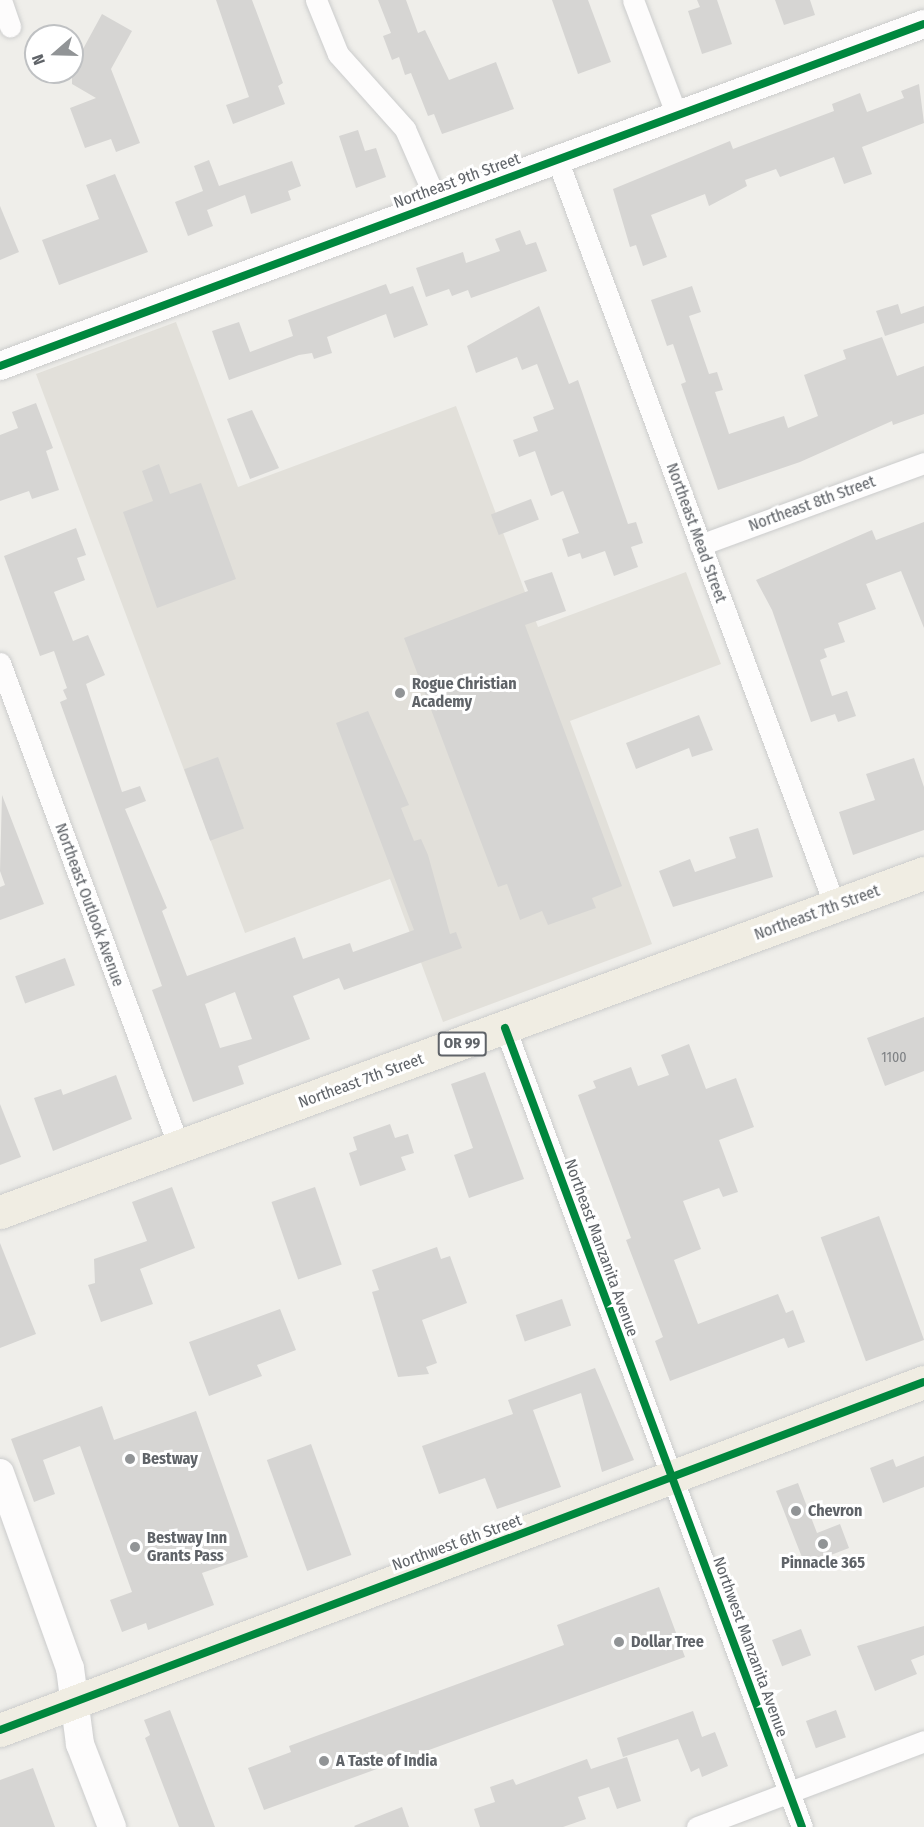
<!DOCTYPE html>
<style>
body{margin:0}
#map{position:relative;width:924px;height:1827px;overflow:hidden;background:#efeeea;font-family:"Fira Sans Condensed",sans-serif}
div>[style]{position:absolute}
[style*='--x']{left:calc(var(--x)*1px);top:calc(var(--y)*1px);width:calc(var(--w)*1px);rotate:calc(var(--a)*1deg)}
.education>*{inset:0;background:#e2e0da}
.building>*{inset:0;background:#d6d5d3;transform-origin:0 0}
.roads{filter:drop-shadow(0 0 2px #cbcccc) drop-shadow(0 0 2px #cbcccc)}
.street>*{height:21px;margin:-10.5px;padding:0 10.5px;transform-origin:10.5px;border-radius:10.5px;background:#fdfcfc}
.secondary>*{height:28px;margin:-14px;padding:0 14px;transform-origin:14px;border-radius:14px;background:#fdfcfc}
.highway>*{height:33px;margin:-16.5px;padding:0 16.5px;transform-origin:16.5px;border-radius:16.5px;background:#f0ede3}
.cycleway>*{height:8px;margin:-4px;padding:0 4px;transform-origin:4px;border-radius:4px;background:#00873e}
.dots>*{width:16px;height:16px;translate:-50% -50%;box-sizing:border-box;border:3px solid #fff;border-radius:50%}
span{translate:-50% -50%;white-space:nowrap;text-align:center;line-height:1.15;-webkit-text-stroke:6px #fff;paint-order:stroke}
.number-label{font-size:14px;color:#7e8184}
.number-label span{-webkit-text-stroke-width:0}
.shield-label span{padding:2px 4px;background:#fff;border:2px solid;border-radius:4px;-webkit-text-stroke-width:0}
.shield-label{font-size:15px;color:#5f6368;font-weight:700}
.street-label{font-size:16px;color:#5f6368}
.poi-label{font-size:16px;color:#5f6368;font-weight:700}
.left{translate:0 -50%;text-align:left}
.north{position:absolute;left:24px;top:24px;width:60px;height:60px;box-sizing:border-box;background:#fff;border:2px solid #bfc1c3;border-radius:50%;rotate:250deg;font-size:16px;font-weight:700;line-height:24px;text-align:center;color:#5f6368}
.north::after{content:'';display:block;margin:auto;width:21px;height:27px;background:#919496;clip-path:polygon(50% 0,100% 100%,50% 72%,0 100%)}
</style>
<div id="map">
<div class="education">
<div style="clip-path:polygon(176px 322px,238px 487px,456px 406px,538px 627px,686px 572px,721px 664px,570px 721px,652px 944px,443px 1022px,390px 879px,245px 933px,36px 374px)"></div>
</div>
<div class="building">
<div style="clip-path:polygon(216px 0,252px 0,283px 83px,278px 86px,285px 104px,233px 124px,226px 105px,249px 97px)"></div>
<div style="clip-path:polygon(378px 0,406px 0,418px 33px,425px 30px,449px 80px,496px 62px,514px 109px,442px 134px,434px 114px,428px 116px,411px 73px,405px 75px,399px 57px,392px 60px,383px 36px,391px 33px)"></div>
<div style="clip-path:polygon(552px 0,588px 0,611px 62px,578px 74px)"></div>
<div style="clip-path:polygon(697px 0,717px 0,732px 44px,702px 54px,688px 11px,700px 7px)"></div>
<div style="clip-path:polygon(775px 0,810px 0,815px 15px,784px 25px)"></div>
<div style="clip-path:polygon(102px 14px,132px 31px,111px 69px,140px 143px,116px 152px,111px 139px,85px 148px,70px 108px,96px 98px,72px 84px,72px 57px,77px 60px)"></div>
<div style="clip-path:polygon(919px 84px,924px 123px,862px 147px,872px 174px,844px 184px,834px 157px,780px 177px,776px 169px,745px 180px,747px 186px,709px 206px,705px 194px,651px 215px,667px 257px,643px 266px,636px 245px,630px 247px,613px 189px,730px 141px,733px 149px,834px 111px,832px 104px,860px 93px,867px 112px,904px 98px,901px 91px)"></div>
<div style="clip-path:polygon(358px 130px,365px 151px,376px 148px,386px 177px,356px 188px,339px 136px)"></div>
<div style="clip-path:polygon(209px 160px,219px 186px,292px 161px,301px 186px,288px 191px,291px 200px,251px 214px,245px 195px,207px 210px,213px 226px,188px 236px,175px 202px,203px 191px,194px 166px)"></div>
<div style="clip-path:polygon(115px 174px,148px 252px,59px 285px,42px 240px,99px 219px,86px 185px)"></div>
<div style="clip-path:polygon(0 206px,19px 252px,0 260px)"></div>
<div style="clip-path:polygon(520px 230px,526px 245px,536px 242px,547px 271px,471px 298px,468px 290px,452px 296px,449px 289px,426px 297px,416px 268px,463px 252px,466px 263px,500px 251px,495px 239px)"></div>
<div style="clip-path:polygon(386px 284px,390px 294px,413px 286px,428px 325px,394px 338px,386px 314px,327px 337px,332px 353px,314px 359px,312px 353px,299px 355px,229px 380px,212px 331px,239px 322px,250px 352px,293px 336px,288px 320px)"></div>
<div style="clip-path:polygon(692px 286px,701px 312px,689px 316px,709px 374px,717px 372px,723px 390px,715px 392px,729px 434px,784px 416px,788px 428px,818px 416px,804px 375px,846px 359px,843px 350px,882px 337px,897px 376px,924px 366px,924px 414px,893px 425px,892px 421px,800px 462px,718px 490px,681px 384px,686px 382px,673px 344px,667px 346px,651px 300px)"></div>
<div style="clip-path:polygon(898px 304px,901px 314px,924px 306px,924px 323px,885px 336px,876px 311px)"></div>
<div style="clip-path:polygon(539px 306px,569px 384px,578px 380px,628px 524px,636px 522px,643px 543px,631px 547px,638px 567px,614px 576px,605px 551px,582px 559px,580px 553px,568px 557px,562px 539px,579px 533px,563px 491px,551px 496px,535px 451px,519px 457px,513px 440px,538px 431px,533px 417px,554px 409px,537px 364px,522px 370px,517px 357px,476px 373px,467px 346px)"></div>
<div style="clip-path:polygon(36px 403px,53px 448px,46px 451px,59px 490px,32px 499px,29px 491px,0 501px,0 435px,18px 428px,12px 412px)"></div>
<div style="clip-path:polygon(252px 410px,279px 468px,250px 479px,227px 419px)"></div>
<div style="clip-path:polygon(159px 464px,170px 494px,201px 483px,236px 579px,157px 608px,123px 512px,153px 501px,142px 471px)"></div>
<div style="left:531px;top:499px;width:22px;height:43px;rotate:69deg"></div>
<div style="clip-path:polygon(924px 522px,924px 628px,901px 571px,866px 584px,876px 609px,838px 623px,845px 642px,824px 649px,827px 657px,820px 660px,832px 696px,847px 691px,856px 716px,838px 722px,835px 714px,811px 722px,772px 610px,756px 580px,872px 530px,876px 540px)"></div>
<div style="clip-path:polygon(evenodd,76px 528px,86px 555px,77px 558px,85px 580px,54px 592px,73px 641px,88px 635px,105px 675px,86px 684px,122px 792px,140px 786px,146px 801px,125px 809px,167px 908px,162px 911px,187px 976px,295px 937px,303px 959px,350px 943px,353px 952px,414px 930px,336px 723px,368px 711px,409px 805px,401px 808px,414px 841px,421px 839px,428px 855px,450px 934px,456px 932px,462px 948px,344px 990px,339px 978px,293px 996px,310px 1039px,238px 1066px,244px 1084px,193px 1102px,152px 990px,162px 986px,60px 702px,67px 699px,63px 690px,67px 688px,54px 651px,40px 656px,4px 556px,76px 528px,235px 992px,252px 1039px,220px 1048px,205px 1004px,235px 992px)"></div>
<div style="clip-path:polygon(552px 572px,566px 611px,525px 625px,622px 886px,592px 898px,596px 908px,548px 925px,542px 911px,520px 920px,507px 884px,498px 887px,404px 638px,528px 591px,524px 581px)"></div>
<div style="clip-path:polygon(699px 715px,713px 750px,692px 757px,689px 748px,636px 769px,626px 743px)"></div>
<div style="left:218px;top:757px;width:76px;height:36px;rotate:70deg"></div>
<div style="clip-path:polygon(914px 758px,924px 787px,924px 830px,853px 855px,839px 812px,875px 800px,866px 774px)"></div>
<div style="clip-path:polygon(2px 795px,44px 904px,0 920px,0 887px,5px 885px,0 871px)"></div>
<div style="clip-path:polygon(758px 828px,773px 877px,673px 907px,659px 871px,690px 859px,695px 872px,736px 858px,729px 837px)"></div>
<div style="left:65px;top:958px;width:29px;height:53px;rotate:70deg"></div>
<div style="clip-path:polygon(924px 1017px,924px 1071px,885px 1086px,867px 1038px)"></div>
<div style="clip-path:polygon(689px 1044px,706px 1089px,736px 1078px,754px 1127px,719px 1140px,738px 1192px,723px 1197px,719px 1188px,683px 1201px,701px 1249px,674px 1260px,698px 1324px,778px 1294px,786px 1313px,793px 1310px,805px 1342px,788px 1348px,784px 1338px,670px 1381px,655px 1341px,663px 1337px,626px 1240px,631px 1238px,578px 1095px,596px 1088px,593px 1081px,631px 1067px,638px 1086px,669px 1075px,661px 1055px)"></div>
<div style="clip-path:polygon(485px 1072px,524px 1179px,469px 1198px,454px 1155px,473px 1148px,451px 1084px)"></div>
<div style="clip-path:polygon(116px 1075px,132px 1119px,53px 1151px,34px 1098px,61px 1089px,63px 1095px)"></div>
<div style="clip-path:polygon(0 1104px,21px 1157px,0 1165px)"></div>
<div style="clip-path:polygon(390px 1124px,395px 1138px,408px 1134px,414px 1153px,401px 1157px,406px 1170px,360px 1186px,349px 1153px,357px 1150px,353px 1137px)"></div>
<div style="clip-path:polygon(172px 1187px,195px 1248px,140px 1269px,153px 1304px,101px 1322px,88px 1285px,95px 1283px,94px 1259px,147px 1241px,132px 1202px)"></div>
<div style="left:315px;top:1187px;width:82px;height:46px;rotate:71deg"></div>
<div style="left:879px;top:1216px;width:132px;height:62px;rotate:70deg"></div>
<div style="clip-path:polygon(0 1243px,36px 1334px,0 1348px)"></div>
<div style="clip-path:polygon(437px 1247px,441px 1259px,450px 1256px,467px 1303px,422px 1320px,437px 1363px,426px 1367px,429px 1374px,398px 1377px,372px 1292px,379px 1290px,372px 1270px)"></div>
<div style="left:562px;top:1299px;width:28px;height:49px;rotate:71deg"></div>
<div style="clip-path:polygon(280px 1309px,296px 1350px,257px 1365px,262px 1376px,209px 1396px,189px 1342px)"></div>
<div style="clip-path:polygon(595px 1368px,634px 1460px,602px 1472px,581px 1393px,533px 1410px,561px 1487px,497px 1509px,485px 1478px,439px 1494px,422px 1446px,513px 1414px,508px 1400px)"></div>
<div style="clip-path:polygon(102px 1406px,114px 1440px,196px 1411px,248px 1557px,202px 1573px,214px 1605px,148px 1630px,146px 1623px,122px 1632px,110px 1600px,132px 1592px,80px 1446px,43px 1460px,55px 1494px,34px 1502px,11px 1439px)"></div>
<div style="left:311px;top:1444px;width:118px;height:47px;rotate:70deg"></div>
<div style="clip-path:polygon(924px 1456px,924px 1487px,883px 1503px,870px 1468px,893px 1459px,896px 1467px)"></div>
<div style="clip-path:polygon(798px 1483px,817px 1533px,840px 1524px,849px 1548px,805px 1565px,776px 1491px)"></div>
<div style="clip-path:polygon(659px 1587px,685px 1657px,264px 1810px,248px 1768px,291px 1752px,289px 1746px,564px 1645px,557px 1625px)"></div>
<div style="clip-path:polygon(924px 1626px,924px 1655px,911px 1660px,917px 1674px,875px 1691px,857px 1646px)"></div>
<div style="left:801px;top:1629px;width:28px;height:31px;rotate:69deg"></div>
<div style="clip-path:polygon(170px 1710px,215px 1827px,179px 1827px,145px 1738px,150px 1735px,144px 1720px)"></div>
<div style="left:836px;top:1710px;width:29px;height:32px;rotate:70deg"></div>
<div style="clip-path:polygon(693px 1711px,702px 1737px,715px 1732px,728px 1766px,702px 1777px,699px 1768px,691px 1772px,678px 1739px,623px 1757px,617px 1738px)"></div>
<div style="clip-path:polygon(627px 1757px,641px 1801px,617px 1809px,609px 1787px,578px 1797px,586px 1819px,563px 1827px,480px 1827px,474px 1809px,495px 1802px,490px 1787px,513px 1779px,516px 1785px,587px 1759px,591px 1769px)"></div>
<div style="clip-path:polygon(33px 1768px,55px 1827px,0 1827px,0 1780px)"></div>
<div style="clip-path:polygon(402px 1807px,409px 1827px,355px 1827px,354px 1826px)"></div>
</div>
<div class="roads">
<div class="street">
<div style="--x:1;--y:0;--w:28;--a:71"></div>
<div style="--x:316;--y:0;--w:58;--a:67.8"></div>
<div style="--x:338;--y:54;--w:101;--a:48.2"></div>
<div style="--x:405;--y:129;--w:80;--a:66.3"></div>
<div style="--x:633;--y:0;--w:124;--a:69.2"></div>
<div style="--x:557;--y:159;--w:797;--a:69.59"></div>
<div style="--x:700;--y:545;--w:239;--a:-20.1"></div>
<div style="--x:0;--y:663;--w:516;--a:69.7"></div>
<div style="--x:505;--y:1028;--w:852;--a:69.61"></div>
<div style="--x:697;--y:1827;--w:243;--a:-20.7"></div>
</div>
<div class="secondary">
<div style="--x:0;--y:366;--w:985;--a:-20.31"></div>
<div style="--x:0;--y:1473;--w:207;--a:70.3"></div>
<div style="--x:70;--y:1668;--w:77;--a:82.5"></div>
<div style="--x:80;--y:1744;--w:89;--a:68.9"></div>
</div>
<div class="highway">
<div style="--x:0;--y:1212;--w:984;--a:-20.15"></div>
<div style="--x:0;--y:1730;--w:987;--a:-20.64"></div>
</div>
</div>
<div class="cycleway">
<div style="--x:0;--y:366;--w:985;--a:-20.31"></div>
<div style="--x:505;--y:1028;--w:852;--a:69.61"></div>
<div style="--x:0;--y:1730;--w:987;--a:-20.64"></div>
</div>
<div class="dots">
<div style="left:400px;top:693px;background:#919496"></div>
<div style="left:130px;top:1459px;background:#919496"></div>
<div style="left:796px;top:1511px;background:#919496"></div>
<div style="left:823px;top:1544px;background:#919496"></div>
<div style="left:135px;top:1547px;background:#919496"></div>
<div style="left:619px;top:1642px;background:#919496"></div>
<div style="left:324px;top:1761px;background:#919496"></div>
</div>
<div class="number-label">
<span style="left:894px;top:1058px">1100</span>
</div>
<div class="shield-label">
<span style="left:462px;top:1044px">OR 99</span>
</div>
<div class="street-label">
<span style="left:457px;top:181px;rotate:-20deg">Northeast 9th Street</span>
<span style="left:812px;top:504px;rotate:-20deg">Northeast 8th Street</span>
<span style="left:696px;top:533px;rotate:70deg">Northeast Mead Street</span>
<span style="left:89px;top:905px;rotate:70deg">Northeast Outlook Avenue</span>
<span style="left:817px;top:913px;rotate:-20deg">Northeast 7th Street</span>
<span style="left:361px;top:1081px;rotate:-20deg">Northeast 7th Street</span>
<span style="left:601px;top:1248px;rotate:70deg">Northeast Manzanita Avenue</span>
<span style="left:457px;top:1543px;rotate:-20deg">Northwest 6th Street</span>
<span style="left:750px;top:1647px;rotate:70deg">Northwest Manzanita Avenue</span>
</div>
<div class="poi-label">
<span class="left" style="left:412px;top:693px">Rogue Christian<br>Academy</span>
<span class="left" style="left:142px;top:1459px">Bestway</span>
<span class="left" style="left:808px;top:1511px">Chevron</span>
<span class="left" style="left:147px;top:1547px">Bestway Inn<br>Grants Pass</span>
<span style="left:823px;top:1563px">Pinnacle 365</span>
<span class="left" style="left:631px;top:1642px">Dollar Tree</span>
<span class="left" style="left:336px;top:1761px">A Taste of India</span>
</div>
<div class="north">N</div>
</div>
